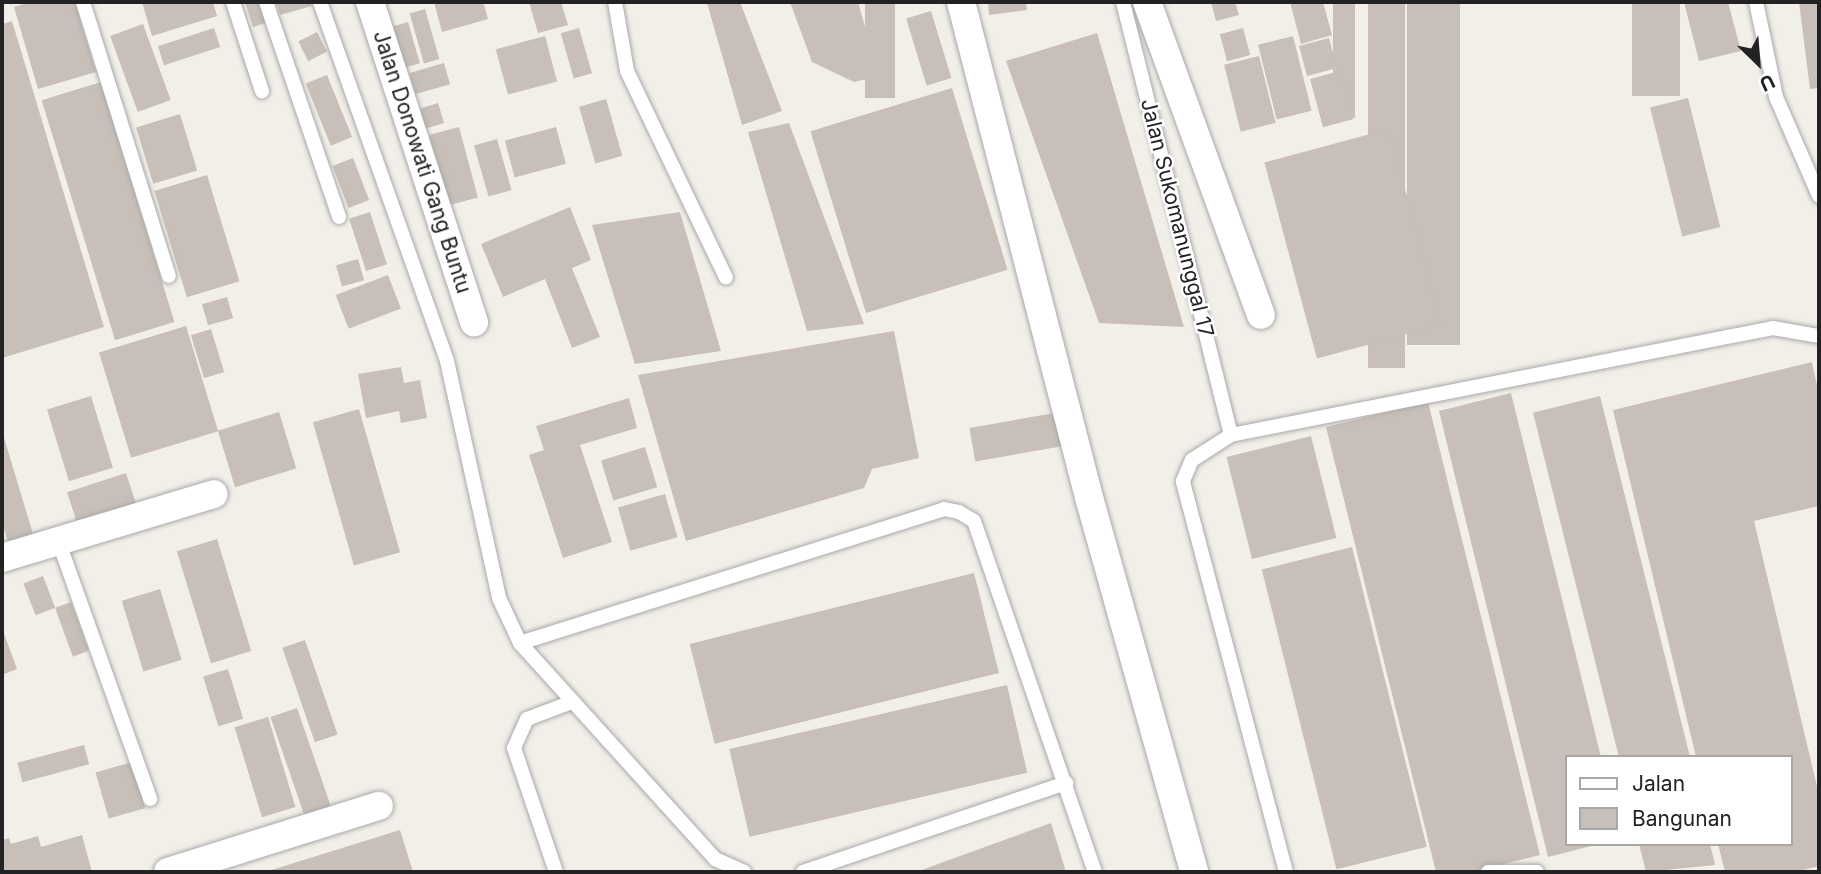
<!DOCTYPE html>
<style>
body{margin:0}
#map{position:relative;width:1821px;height:874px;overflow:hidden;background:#f2efe9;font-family:Inter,sans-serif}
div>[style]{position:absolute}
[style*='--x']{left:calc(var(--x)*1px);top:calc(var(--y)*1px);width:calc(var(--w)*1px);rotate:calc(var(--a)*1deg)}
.building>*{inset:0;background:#c7bfb8;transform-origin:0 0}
.roads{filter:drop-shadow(0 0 2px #a9a9a9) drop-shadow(0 0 2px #a9a9a9)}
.service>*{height:14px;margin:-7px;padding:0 7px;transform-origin:7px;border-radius:7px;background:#fff}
.minor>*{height:28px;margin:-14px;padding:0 14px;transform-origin:14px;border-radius:14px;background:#fff}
span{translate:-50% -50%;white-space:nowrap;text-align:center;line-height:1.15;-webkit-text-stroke:5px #fff;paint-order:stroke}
.street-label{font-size:21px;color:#222}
.frame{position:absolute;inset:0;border:4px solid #222;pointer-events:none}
.legend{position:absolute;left:1565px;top:755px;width:228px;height:91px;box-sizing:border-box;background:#fff;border:2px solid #a7a7a7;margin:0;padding:9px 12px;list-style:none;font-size:21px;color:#222}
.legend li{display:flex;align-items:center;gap:14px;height:35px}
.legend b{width:35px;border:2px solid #a7a7a7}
.north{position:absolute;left:1723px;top:28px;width:70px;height:70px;-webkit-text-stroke:5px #fff;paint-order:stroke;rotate:155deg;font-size:19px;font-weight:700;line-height:28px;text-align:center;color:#222}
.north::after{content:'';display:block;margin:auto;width:24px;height:32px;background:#222;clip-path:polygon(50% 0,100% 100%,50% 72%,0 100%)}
</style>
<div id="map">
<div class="building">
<div style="clip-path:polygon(31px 2px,75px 2px,96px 72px,38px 89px,14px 7px)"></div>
<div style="clip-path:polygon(142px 2px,213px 2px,217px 16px,152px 36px)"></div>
<div style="clip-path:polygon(245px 2px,263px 2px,269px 22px,253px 27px)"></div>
<div style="clip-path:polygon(276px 2px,310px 2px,312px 6px,280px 15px)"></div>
<div style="clip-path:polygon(434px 2px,483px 2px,488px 19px,442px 32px)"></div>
<div style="clip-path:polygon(529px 2px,561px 2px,568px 25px,538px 33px)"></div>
<div style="clip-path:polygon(740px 2px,782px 111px,742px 125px,707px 3px)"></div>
<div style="clip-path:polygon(790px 2px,858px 2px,879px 76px,854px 82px,812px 62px)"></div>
<div style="left:865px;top:2px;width:30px;height:96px"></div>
<div style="clip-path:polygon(988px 2px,1026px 2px,1027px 10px,989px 15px)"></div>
<div style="clip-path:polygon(1211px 2px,1235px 2px,1239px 15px,1216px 21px)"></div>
<div style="clip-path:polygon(1290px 2px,1323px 2px,1332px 35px,1301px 44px)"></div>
<div style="left:1333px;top:2px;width:22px;height:116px"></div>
<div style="left:1368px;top:2px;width:37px;height:366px"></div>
<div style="left:1407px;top:2px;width:53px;height:343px"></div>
<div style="left:1632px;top:2px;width:48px;height:94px"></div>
<div style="clip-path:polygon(1684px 2px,1728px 2px,1741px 51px,1699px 61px)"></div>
<div style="clip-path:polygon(1799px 2px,1819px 2px,1819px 88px,1810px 89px)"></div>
<div style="left:425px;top:9px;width:52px;height:16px;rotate:74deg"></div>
<div style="left:931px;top:11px;width:70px;height:26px;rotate:73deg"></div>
<div style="clip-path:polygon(12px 21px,104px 327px,2px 358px,2px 24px)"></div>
<div style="left:408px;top:22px;width:43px;height:16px;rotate:74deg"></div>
<div style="left:143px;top:24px;width:81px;height:35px;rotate:70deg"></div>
<div style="left:214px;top:28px;width:20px;height:59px;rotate:72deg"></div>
<div style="left:579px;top:28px;width:47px;height:19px;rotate:74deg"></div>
<div style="left:1243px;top:28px;width:28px;height:24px;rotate:75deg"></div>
<div style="left:317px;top:32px;width:22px;height:21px;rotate:63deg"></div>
<div style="clip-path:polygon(1097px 33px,1184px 327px,1099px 323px,1006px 61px)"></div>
<div style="left:545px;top:36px;width:47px;height:51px;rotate:75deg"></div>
<div style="left:1293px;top:36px;width:77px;height:36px;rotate:76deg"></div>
<div style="left:1329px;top:38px;width:31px;height:31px;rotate:75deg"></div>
<div style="left:1259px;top:56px;width:69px;height:36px;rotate:76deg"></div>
<div style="left:444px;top:63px;width:22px;height:36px;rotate:74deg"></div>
<div style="left:1340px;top:71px;width:50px;height:31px;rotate:75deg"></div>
<div style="left:327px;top:75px;width:67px;height:23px;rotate:68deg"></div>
<div style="left:101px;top:82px;width:251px;height:62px;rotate:73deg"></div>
<div style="left:952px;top:88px;width:190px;height:148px;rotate:73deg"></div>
<div style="left:1688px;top:98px;width:133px;height:39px;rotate:76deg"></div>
<div style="left:606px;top:99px;width:59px;height:28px;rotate:74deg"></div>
<div style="left:438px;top:103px;width:21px;height:21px;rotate:73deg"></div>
<div style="left:180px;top:114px;width:59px;height:46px;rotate:73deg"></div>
<div style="clip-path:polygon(789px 123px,864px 324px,807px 331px,748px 132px)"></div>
<div style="left:459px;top:127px;width:73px;height:31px;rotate:75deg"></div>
<div style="left:556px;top:127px;width:38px;height:53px;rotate:75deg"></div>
<div style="left:1389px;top:129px;width:203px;height:129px;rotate:75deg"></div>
<div style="left:497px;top:139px;width:53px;height:24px;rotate:74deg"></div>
<div style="left:353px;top:158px;width:45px;height:22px;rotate:69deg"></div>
<div style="left:207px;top:175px;width:111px;height:55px;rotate:73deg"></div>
<div style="clip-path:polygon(570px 207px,591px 260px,572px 268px,600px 337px,572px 348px,545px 279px,503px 297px,481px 244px)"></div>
<div style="left:370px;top:212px;width:55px;height:22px;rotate:72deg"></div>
<div style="clip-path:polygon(680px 212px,721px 351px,635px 364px,592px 225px)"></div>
<div style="left:358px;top:259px;width:22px;height:23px;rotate:74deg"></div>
<div style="left:388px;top:275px;width:36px;height:56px;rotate:69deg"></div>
<div style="left:227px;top:297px;width:22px;height:26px;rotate:74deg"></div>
<div style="left:186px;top:326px;width:110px;height:91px;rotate:73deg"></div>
<div style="left:211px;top:329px;width:45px;height:21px;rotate:73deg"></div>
<div style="clip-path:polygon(894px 331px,919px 458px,872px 469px,864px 488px,686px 541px,638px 375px)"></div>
<div style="clip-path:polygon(1812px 362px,1819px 395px,1819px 506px,1754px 521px,1819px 795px,1819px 866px,1795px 872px,1725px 872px,1718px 844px,1791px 844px,1791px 757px,1696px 757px,1613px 410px)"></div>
<div style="clip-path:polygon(401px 367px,404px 383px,420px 380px,427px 418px,401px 423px,399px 411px,366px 418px,358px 374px)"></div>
<div style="clip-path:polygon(1511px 393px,1601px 757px,1567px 757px,1567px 844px,1595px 845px,1548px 857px,1439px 411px)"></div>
<div style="left:91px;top:396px;width:75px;height:46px;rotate:73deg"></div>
<div style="left:1600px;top:396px;width:372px;height:69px;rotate:76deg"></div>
<div style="clip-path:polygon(629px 398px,637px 428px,580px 445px,612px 542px,563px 558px,529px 455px,544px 450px,536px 426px)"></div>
<div style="clip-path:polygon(1428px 402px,1540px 855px,1472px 872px,1436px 872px,1326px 427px)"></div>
<div style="left:359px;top:409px;width:149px;height:48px;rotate:74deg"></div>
<div style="left:279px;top:412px;width:59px;height:64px;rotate:73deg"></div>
<div style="left:1060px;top:412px;width:34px;height:92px;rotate:80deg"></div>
<div style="clip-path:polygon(2px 431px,36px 544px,11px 552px,2px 522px)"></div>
<div style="left:1311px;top:436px;width:105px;height:87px;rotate:76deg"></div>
<div style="left:645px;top:447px;width:42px;height:46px;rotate:73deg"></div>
<div style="left:126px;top:473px;width:43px;height:62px;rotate:72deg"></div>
<div style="left:665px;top:494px;width:45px;height:49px;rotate:74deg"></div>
<div style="left:217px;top:539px;width:117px;height:42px;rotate:73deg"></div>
<div style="left:1352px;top:547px;width:309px;height:93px;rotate:76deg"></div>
<div style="left:974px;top:573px;width:103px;height:293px;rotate:76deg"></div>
<div style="left:43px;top:576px;width:34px;height:21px;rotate:69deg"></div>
<div style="left:160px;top:589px;width:74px;height:40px;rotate:73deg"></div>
<div style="left:71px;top:602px;width:52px;height:17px;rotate:70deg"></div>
<div style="clip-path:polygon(2px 628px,17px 669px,2px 675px)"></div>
<div style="left:305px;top:640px;width:100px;height:24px;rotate:71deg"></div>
<div style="left:228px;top:669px;width:52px;height:26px;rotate:73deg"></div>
<div style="left:1007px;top:685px;width:90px;height:285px;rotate:77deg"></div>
<div style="left:297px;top:708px;width:115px;height:28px;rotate:71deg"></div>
<div style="left:268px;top:717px;width:94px;height:35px;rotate:73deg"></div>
<div style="left:84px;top:745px;width:20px;height:69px;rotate:75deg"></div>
<div style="left:132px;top:762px;width:48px;height:38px;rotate:74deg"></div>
<div style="clip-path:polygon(1051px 823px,1066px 872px,916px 872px)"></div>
<div style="clip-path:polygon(400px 830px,413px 872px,265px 872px)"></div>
<div style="clip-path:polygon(82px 835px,92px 872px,2px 872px,2px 840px,9px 838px,11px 844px,38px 836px,41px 847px)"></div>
<div style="clip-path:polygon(1639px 844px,1710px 844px,1715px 865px,1646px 872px)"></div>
</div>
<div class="roads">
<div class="service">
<div style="--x:83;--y:2;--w:287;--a:72.6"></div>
<div style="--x:233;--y:2;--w:94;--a:72"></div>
<div style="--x:266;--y:2;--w:227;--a:71.2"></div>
<div style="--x:320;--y:2;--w:381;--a:70.5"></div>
<div style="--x:447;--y:361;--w:243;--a:77.6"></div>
<div style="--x:499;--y:598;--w:50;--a:65"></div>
<div style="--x:520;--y:643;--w:291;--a:47.9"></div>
<div style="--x:715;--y:859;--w:32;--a:24"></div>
<div style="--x:615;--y:2;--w:70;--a:80.1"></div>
<div style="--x:627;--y:71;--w:229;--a:64.4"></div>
<div style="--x:1123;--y:2;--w:446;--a:76"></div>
<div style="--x:1756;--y:2;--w:97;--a:78.1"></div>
<div style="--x:1776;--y:97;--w:108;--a:66.5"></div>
<div style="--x:58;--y:540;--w:275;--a:70.4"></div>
<div style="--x:520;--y:643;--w:445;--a:-17.5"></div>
<div style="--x:944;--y:509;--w:15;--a:11"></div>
<div style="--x:959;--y:512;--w:17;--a:31"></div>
<div style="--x:974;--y:521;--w:371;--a:71"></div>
<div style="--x:556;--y:872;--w:131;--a:-108.7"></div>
<div style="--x:514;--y:748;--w:32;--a:-66"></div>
<div style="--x:527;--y:719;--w:45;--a:-20.9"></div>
<div style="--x:803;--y:872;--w:278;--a:-18.7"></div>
<div style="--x:1286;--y:872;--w:404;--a:-104.8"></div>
<div style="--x:1183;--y:481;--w:23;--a:-67"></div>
<div style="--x:1192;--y:460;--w:46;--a:-32.7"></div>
<div style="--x:1231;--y:435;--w:552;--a:-11.17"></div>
<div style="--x:1773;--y:328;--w:47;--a:9.9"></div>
<div style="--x:1488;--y:872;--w:49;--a:0"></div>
</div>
<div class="minor">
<div style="--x:370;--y:2;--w:337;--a:72"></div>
<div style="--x:961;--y:2;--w:515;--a:75.51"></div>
<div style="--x:1090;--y:501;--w:385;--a:74.3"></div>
<div style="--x:1147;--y:2;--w:333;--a:70"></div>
<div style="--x:2;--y:558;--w:221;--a:-16.8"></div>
<div style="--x:168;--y:872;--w:221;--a:-17.4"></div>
</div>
</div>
<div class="street-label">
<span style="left:422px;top:162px;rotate:72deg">Jalan Donowati Gang Buntu</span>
<span style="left:1177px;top:218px;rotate:76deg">Jalan Sukomanunggal 17</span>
</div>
<div class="frame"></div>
<ul class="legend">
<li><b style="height:9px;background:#fff"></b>Jalan</li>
<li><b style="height:19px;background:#c7bfb8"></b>Bangunan</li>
</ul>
<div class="north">U</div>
</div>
